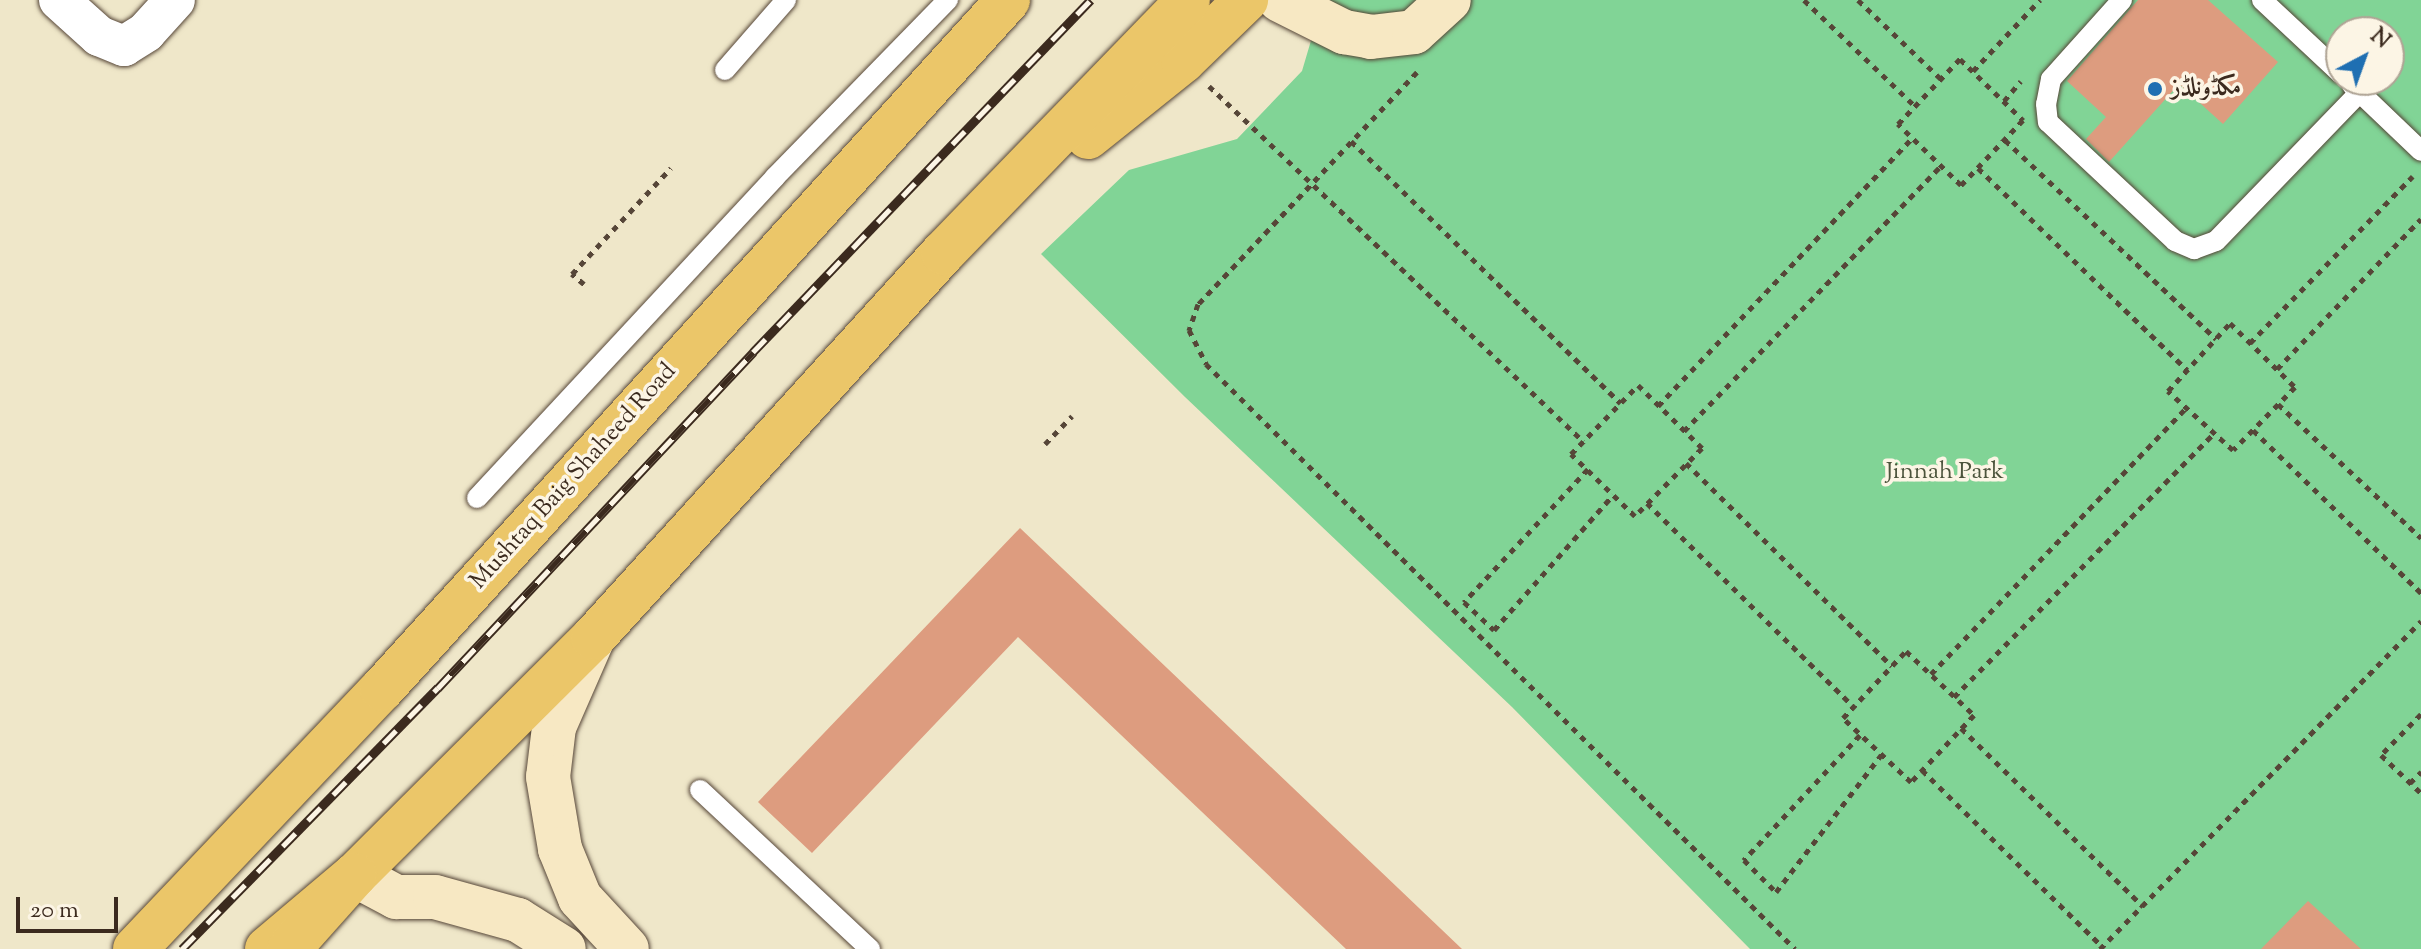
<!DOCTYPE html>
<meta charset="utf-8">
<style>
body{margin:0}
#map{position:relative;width:2421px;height:949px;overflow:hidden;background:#efe7c9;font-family:"Sorts Mill Goudy",Amiri,serif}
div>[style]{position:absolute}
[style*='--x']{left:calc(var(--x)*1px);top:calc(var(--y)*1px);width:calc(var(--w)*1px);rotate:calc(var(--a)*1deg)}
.green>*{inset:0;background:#81d496}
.building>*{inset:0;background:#dd9c7f}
.path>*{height:5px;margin-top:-2.5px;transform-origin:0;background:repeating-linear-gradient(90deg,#564638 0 6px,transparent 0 12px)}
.roads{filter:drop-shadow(0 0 2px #564638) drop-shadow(0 0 2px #564638)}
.lane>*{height:20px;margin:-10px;padding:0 10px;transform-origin:10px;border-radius:10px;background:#fff}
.street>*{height:40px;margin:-20px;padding:0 20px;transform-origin:20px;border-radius:20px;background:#fff}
.secondary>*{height:44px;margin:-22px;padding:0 22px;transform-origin:22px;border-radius:22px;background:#f7e8c3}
.primary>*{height:44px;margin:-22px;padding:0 22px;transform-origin:22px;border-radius:22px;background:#ebc669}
.highway>*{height:44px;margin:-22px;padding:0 22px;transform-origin:22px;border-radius:22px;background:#ebc669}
.rail>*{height:9px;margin-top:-4.5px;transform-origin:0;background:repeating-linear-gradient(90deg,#fcf5e5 0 18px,#3b2a1e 0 36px);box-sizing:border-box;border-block:2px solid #3b2a1e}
.dots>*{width:22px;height:22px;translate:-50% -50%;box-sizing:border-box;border:4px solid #fcf5e5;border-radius:50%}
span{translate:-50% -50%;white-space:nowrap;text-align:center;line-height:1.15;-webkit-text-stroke:7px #fcf5e5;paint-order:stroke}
.poi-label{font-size:24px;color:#3b2a1e;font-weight:700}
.left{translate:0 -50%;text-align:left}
.park-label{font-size:24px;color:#4c543c}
.street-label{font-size:24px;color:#3b2a1e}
.north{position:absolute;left:2325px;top:16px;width:80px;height:80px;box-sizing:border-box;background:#fcf5e5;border:2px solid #afa495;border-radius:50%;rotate:41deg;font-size:22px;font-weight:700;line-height:32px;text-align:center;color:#3b2a1e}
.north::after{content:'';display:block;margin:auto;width:28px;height:36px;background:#1f6fb2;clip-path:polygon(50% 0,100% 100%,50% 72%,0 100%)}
.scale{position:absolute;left:16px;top:897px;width:102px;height:36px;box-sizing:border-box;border:4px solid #3b2a1e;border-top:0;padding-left:10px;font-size:24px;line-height:28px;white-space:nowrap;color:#3b2a1e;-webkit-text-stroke:6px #fcf5e5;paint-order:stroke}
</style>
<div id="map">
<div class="green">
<div style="clip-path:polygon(evenodd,1323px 0,2421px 0,2421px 949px,1750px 949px,1512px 707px,1185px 397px,1041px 254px,1129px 170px,1237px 139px,1302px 71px,1323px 0,2341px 32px,2389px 32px,2389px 80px,2341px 80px,2341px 32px)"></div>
</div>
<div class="building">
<div style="clip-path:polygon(2138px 0,2208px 0,2278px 62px,2223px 124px,2179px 84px,2109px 162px,2086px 139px,2106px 117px,2067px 81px)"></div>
<div style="clip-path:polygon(1020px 528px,1462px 949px,1346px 949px,1018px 637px,812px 853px,758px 802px)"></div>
<div style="clip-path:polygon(2308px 901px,2361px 949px,2261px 949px)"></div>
</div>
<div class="path">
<div style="--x:1804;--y:0;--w:153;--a:43.7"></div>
<div style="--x:1858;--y:0;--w:115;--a:43.6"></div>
<div style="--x:1960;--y:59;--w:88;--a:44.1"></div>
<div style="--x:2023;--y:120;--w:90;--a:133.6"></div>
<div style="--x:1961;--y:185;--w:88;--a:-135.9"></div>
<div style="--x:1898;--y:124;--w:90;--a:-46.4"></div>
<div style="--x:1973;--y:71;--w:98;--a:-46.7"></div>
<div style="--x:1417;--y:72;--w:319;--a:133.3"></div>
<div style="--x:1198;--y:304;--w:28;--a:109"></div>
<div style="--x:1189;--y:330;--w:38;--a:63"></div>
<div style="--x:1206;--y:364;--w:830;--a:44.8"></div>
<div style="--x:1209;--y:86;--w:516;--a:43.51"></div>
<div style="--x:2004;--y:101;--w:26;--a:-50"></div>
<div style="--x:2005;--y:140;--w:290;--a:43.3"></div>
<div style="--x:1351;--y:141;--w:376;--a:44.2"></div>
<div style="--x:1978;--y:168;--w:291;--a:44"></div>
<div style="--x:584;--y:284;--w:16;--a:-140"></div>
<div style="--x:572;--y:274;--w:145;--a:-47"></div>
<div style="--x:2230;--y:323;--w:91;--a:44.6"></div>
<div style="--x:2295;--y:387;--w:88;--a:134.5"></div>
<div style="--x:2233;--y:450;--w:88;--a:-137.8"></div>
<div style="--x:2168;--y:391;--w:92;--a:-47.6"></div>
<div style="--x:2250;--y:343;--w:233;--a:-45.7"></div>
<div style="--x:2277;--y:369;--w:208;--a:-46.2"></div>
<div style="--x:1638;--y:385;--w:90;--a:44.5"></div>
<div style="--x:1702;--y:448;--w:95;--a:134.6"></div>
<div style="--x:1635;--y:516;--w:89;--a:-135.9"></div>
<div style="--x:1571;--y:454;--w:96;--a:-45.8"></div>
<div style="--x:2278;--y:404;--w:196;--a:43.1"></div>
<div style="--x:1658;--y:406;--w:369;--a:-46.5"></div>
<div style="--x:2253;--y:430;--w:234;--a:44.1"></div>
<div style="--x:1684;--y:431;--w:369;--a:-45.9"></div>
<div style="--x:1045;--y:444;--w:39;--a:-46"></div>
<div style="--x:1686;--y:463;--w:289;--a:44.6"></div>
<div style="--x:1588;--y:469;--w:182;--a:133"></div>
<div style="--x:1464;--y:602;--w:41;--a:43"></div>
<div style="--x:1494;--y:630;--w:180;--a:-48.6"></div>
<div style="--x:1647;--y:503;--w:291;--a:44.6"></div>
<div style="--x:1906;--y:651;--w:93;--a:43.3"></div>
<div style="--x:1974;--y:715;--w:92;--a:133.2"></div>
<div style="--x:1911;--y:782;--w:93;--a:-136.7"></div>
<div style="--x:1843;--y:718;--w:92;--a:-46.8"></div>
<div style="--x:1931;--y:674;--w:368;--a:-46.2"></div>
<div style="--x:1954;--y:697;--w:371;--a:-45.4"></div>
<div style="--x:2421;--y:714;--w:57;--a:134.3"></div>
<div style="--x:2381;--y:755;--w:55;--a:43.5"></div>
<div style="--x:1961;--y:728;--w:255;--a:44.4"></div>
<div style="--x:1860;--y:735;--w:171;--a:132.9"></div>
<div style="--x:1744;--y:860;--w:45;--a:45"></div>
<div style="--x:1776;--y:892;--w:173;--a:-52.5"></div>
<div style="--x:1922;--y:770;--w:253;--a:44.4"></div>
<div style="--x:2410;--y:783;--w:16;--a:-45"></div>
<div style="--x:2100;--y:949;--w:459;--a:-45.6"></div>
</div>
<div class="roads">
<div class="lane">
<div style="--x:2122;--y:0;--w:106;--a:131.9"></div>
<div style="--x:2051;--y:79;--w:25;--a:101"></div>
<div style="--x:2046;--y:104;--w:18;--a:84"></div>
<div style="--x:2048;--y:122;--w:174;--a:43.1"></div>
<div style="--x:2175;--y:241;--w:21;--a:23"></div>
<div style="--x:2194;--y:249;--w:23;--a:-20"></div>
<div style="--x:2216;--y:241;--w:207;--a:-46"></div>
<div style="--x:2262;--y:0;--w:108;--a:43.1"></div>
<div style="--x:725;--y:70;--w:93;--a:-48.9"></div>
<div style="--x:2352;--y:85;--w:95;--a:43.7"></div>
<div style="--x:477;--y:498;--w:438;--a:-47.1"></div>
<div style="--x:775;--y:177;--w:248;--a:-45.7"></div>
<div style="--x:700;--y:790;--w:233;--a:43.1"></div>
</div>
<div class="street">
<div style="--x:59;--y:0;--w:54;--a:42"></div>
<div style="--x:99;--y:36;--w:27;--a:22"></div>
<div style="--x:124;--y:46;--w:26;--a:-32"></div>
<div style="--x:146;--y:32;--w:43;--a:-47.8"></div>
</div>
<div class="secondary">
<div style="--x:1280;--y:0;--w:72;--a:26.6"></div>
<div style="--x:1344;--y:32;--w:27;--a:10"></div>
<div style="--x:1371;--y:37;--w:43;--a:-6.6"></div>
<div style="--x:1414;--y:32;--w:47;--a:-42.4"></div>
<div style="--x:593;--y:638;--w:97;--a:113.7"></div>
<div style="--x:554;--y:727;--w:50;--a:96.8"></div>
<div style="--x:548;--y:777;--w:73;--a:80.5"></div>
<div style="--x:560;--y:849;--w:53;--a:67.8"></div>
<div style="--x:580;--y:898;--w:69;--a:47.3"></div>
<div style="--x:355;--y:875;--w:47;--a:28.2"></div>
<div style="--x:396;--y:897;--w:39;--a:0"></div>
<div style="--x:435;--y:897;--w:86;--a:15.5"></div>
<div style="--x:518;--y:920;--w:54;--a:32.2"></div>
</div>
<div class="primary">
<div style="--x:1088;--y:137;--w:122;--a:-38.7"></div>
<div style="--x:1183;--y:61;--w:88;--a:-44.1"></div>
<div style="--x:135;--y:949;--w:359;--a:-46.5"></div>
<div style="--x:382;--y:689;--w:931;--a:-47.74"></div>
<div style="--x:267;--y:949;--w:115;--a:-40.1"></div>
<div style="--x:355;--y:875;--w:336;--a:-44.9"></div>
<div style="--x:593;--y:638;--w:520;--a:-47.73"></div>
<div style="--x:943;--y:253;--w:352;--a:-45.9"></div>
</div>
<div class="highway">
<div style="--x:289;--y:949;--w:99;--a:-48.3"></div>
</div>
</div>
<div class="rail">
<div style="--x:182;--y:949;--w:366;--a:-45.6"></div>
<div style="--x:438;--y:688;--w:461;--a:-46.8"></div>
<div style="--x:753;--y:352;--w:488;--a:-46.2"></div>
</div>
<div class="dots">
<div style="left:2155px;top:89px;background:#1f6fb2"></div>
</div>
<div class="poi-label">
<span class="left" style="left:2171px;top:89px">مکڈونلڈز</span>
</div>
<div class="park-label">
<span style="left:1945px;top:473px">Jinnah Park</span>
</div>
<div class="street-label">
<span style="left:574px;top:477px;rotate:-48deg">Mushtaq Baig Shaheed Road</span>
</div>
<div class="north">N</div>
<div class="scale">20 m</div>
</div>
